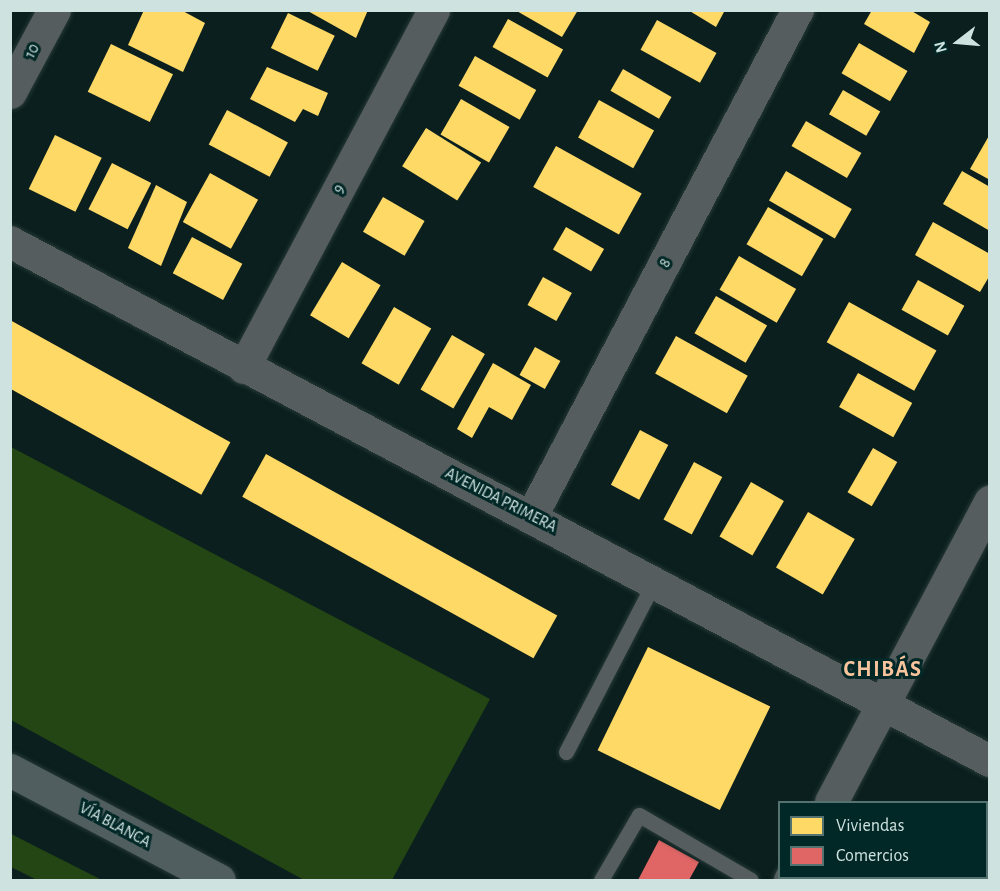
<!DOCTYPE html>
<meta charset="utf-8">
<style>
body{margin:0}
#map{position:relative;width:1000px;height:891px;overflow:hidden;background:#0a1f1e;font-family:"Alegreya Sans",sans-serif}
div>[style]{position:absolute}
[style*='--x']{left:calc(var(--x)*1px);top:calc(var(--y)*1px);width:calc(var(--w)*1px);rotate:calc(var(--a)*1deg)}
.green>*{inset:0;background:#234614}
.homes>*{inset:0;background:#ffd966;transform-origin:0 0}
.shops>*{inset:0;background:#e06666}
.roads{filter:drop-shadow(0 0 2px #273937) drop-shadow(0 0 2px #273937)}
.service>*{height:15px;margin:-7.5px;padding:0 7.5px;transform-origin:7.5px;border-radius:7.5px;background:#565d5f}
.minor>*{height:32px;margin:-16px;padding:0 16px;transform-origin:16px;border-radius:16px;background:#565d5f}
.tertiary>*{height:33px;margin:-16.5px;padding:0 16.5px;transform-origin:16.5px;border-radius:16.5px;background:#565d5f}
.primary>*{height:33px;margin:-16.5px;padding:0 16.5px;transform-origin:16.5px;border-radius:16.5px;background:#515e5f}
span{translate:-50% -50%;white-space:nowrap;text-align:center;line-height:1.15;-webkit-text-stroke:6px #012826;paint-order:stroke}
.street-label{font-size:16px;color:#cee2e0}
.district-label{font-size:22px;color:#fac59d;font-weight:700;letter-spacing:1.5px}
.frame{position:absolute;inset:0;border:12px solid #cee2e0;pointer-events:none}
.legend{position:absolute;left:778px;top:801px;width:210px;height:78px;box-sizing:border-box;background:#012826;border:2px solid #537270;margin:0;padding:8px 10px;list-style:none;font-size:18px;color:#cee2e0}
.legend li{display:flex;align-items:center;gap:12px;height:30px}
.legend b{width:30px;border:2px solid #537270}
.north{position:absolute;left:928px;top:12px;width:60px;height:60px;-webkit-text-stroke:4px #012826;paint-order:stroke;rotate:254deg;font-size:16px;font-weight:700;line-height:24px;text-align:center;color:#cee2e0}
.north::after{content:'';display:block;margin:auto;width:21px;height:27px;background:#cee2e0;clip-path:polygon(50% 0,100% 100%,50% 72%,0 100%)}
</style>
<div id="map">
<div class="green">
<div style="clip-path:polygon(11px 447px,490px 699px,392px 880px,304px 880px,11px 720px)"></div>
<div style="clip-path:polygon(11px 834px,102px 880px,37px 880px,11px 867px)"></div>
</div>
<div class="homes">
<div style="clip-path:polygon(144px 10px,181px 10px,205px 23px,183px 72px,128px 45px)"></div>
<div style="clip-path:polygon(306px 10px,368px 10px,356px 38px)"></div>
<div style="clip-path:polygon(515px 10px,578px 10px,562px 37px)"></div>
<div style="clip-path:polygon(688px 10px,725px 10px,716px 27px)"></div>
<div style="clip-path:polygon(872px 10px,910px 10px,930px 22px,914px 53px,864px 24px)"></div>
<div style="left:288px;top:13px;width:52px;height:39px;rotate:26deg"></div>
<div style="left:508px;top:19px;width:63px;height:32px;rotate:29deg"></div>
<div style="left:657px;top:20px;width:68px;height:34px;rotate:29deg"></div>
<div style="left:859px;top:43px;width:56px;height:35px;rotate:30deg"></div>
<div style="left:111px;top:44px;width:69px;height:53px;rotate:26deg"></div>
<div style="left:475px;top:56px;width:70px;height:34px;rotate:29deg"></div>
<div style="clip-path:polygon(267px 67px,328px 93px,318px 116px,303px 109px,295px 122px,250px 99px)"></div>
<div style="left:623px;top:69px;width:56px;height:25px;rotate:30deg"></div>
<div style="left:843px;top:90px;width:43px;height:28px;rotate:30deg"></div>
<div style="left:461px;top:99px;width:56px;height:41px;rotate:30deg"></div>
<div style="left:599px;top:100px;width:63px;height:43px;rotate:29deg"></div>
<div style="left:227px;top:110px;width:69px;height:39px;rotate:28deg"></div>
<div style="left:806px;top:121px;width:64px;height:29px;rotate:30deg"></div>
<div style="left:426px;top:128px;width:65px;height:45px;rotate:32deg"></div>
<div style="clip-path:polygon(990px 134px,990px 180px,970px 169px)"></div>
<div style="left:55px;top:135px;width:52px;height:60px;rotate:26deg"></div>
<div style="left:556px;top:146px;width:98px;height:47px;rotate:29deg"></div>
<div style="left:112px;top:163px;width:44px;height:52px;rotate:27deg"></div>
<div style="left:786px;top:171px;width:76px;height:34px;rotate:30deg"></div>
<div style="clip-path:polygon(962px 171px,990px 187px,990px 231px,943px 204px)"></div>
<div style="left:210px;top:173px;width:55px;height:56px;rotate:29deg"></div>
<div style="clip-path:polygon(156px 185px,187px 202px,161px 266px,128px 248px)"></div>
<div style="left:383px;top:197px;width:48px;height:40px;rotate:30deg"></div>
<div style="left:768px;top:207px;width:64px;height:43px;rotate:30deg"></div>
<div style="clip-path:polygon(933px 222px,990px 254px,990px 275px,980px 292px,915px 255px)"></div>
<div style="left:566px;top:227px;width:44px;height:26px;rotate:30deg"></div>
<div style="left:192px;top:237px;width:57px;height:41px;rotate:28deg"></div>
<div style="left:739px;top:256px;width:66px;height:39px;rotate:30deg"></div>
<div style="left:342px;top:262px;width:45px;height:62px;rotate:31deg"></div>
<div style="left:543px;top:277px;width:33px;height:32px;rotate:29deg"></div>
<div style="left:918px;top:280px;width:53px;height:34px;rotate:29deg"></div>
<div style="left:716px;top:296px;width:59px;height:43px;rotate:30deg"></div>
<div style="left:849px;top:302px;width:100px;height:46px;rotate:29deg"></div>
<div style="left:394px;top:307px;width:43px;height:65px;rotate:30deg"></div>
<div style="left:10px;top:320px;width:252px;height:60px;rotate:29deg"></div>
<div style="left:452px;top:335px;width:38px;height:63px;rotate:30deg"></div>
<div style="left:676px;top:336px;width:82px;height:43px;rotate:29deg"></div>
<div style="left:535px;top:347px;width:29px;height:32px;rotate:29deg"></div>
<div style="clip-path:polygon(493px 363px,531px 385px,512px 420px,489px 407px,472px 438px,457px 429px)"></div>
<div style="left:858px;top:373px;width:62px;height:39px;rotate:29deg"></div>
<div style="left:640px;top:430px;width:32px;height:62px;rotate:28deg"></div>
<div style="left:873px;top:448px;width:28px;height:51px;rotate:30deg"></div>
<div style="left:266px;top:454px;width:333px;height:49px;rotate:29deg"></div>
<div style="left:694px;top:462px;width:32px;height:65px;rotate:28deg"></div>
<div style="left:751px;top:482px;width:38px;height:63px;rotate:30deg"></div>
<div style="left:808px;top:512px;width:54px;height:64px;rotate:30deg"></div>
<div style="left:648px;top:647px;width:136px;height:115px;rotate:26deg"></div>
<div style="clip-path:polygon(986px 840px,990px 880px,954px 878px,986px 878px)"></div>
</div>
<div class="shops">
<div style="clip-path:polygon(659px 840px,699px 862px,689px 880px,638px 880px)"></div>
</div>
<div class="roads">
<div class="service">
<div style="--x:566;--y:752;--w:191;--a:-62.6"></div>
<div style="--x:601;--y:880;--w:75;--a:-59.7"></div>
<div style="--x:639;--y:815;--w:129;--a:30.1"></div>
</div>
<div class="minor">
<div style="--x:10;--y:242;--w:1109;--a:27.91"></div>
<div style="--x:244;--y:368;--w:405;--a:-62"></div>
<div style="--x:532;--y:516;--w:572;--a:-62.27"></div>
</div>
<div class="tertiary">
<div style="--x:10;--y:92;--w:93;--a:-61.8"></div>
<div style="--x:831;--y:802;--w:340;--a:-62.1"></div>
<div style="--x:790;--y:880;--w:2;--a:-63"></div>
</div>
<div class="primary">
<div style="--x:10;--y:770;--w:236;--a:27.8"></div>
</div>
</div>
<div class="street-label">
<span style="left:32px;top:51px;rotate:-62deg">10</span>
<span style="left:339px;top:189px;rotate:-62deg">9</span>
<span style="left:665px;top:263px;rotate:-62deg">8</span>
<span style="left:501px;top:500px;rotate:27deg">AVENIDA PRIMERA</span>
<span style="left:115px;top:825px;rotate:28deg">VÍA BLANCA</span>
</div>
<div class="district-label">
<span style="left:883px;top:670px">CHIBÁS</span>
</div>
<div class="frame"></div>
<ul class="legend">
<li><b style="height:16px;background:#ffd966"></b>Viviendas</li>
<li><b style="height:16px;background:#e06666"></b>Comercios</li>
</ul>
<div class="north">N</div>
</div>
